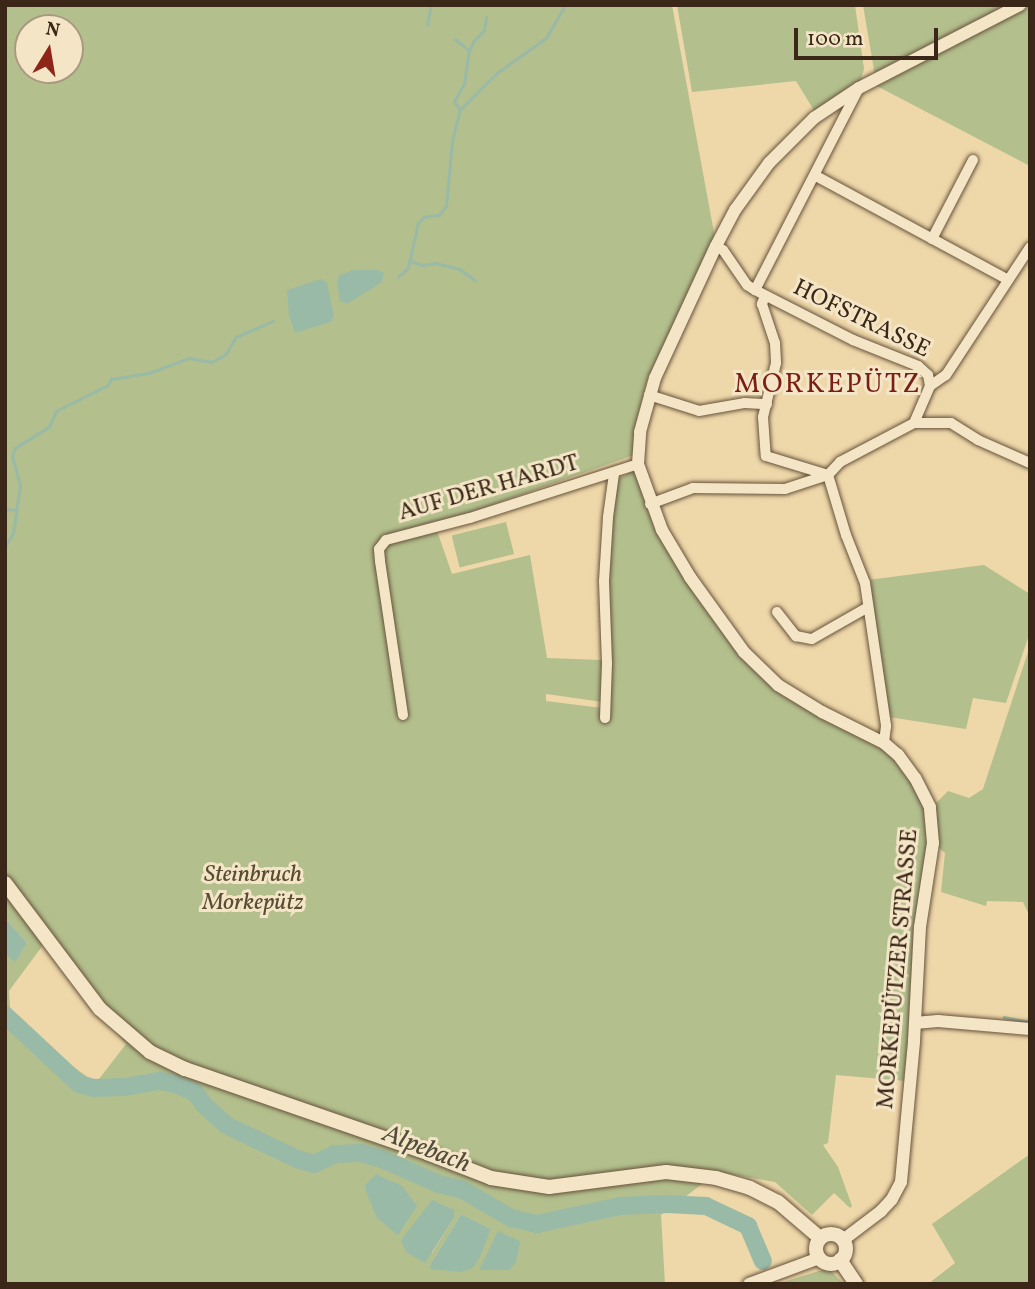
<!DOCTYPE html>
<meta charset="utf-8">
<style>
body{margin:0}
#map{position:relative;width:1035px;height:1289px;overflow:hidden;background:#eed7a9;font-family:Vollkorn,serif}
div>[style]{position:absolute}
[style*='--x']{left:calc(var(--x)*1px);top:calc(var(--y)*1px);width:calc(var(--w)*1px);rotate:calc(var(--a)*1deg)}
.green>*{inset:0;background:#b3bf8d;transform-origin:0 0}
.water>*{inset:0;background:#99baa7}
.stream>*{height:2.5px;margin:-1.25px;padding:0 1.25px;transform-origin:1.25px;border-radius:1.25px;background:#99baa7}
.river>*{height:18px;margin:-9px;padding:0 9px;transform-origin:9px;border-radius:9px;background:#99baa7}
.roads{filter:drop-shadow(0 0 2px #67533c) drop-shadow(0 0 2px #67533c)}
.minor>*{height:10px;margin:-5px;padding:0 5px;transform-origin:5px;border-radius:5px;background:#f4e5c7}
.tertiary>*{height:12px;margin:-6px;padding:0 6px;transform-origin:6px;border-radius:6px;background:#f4e5c7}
.secondary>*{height:14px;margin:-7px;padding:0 7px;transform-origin:7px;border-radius:7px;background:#f4e5c7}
.secondary>.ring{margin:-7px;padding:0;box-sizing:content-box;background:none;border:14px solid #f4e5c7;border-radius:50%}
span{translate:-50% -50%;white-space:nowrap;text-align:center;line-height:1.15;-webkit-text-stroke:6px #f4e5c7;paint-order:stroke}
.street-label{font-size:24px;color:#3a2717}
.park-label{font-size:24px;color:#584d34;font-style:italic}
.water-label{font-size:26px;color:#524c3b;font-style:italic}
.quarter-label{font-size:28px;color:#7a1f14;letter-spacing:2px}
.frame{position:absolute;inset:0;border:7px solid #3a2717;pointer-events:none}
.north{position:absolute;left:14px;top:14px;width:70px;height:70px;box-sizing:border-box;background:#f4e5c7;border:2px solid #aa9981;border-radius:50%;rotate:11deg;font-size:19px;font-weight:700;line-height:28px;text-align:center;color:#3a2717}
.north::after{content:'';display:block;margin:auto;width:24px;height:32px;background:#8f2418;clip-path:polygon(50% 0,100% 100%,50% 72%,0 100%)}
.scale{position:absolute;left:794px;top:28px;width:144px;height:32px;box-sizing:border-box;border:4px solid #3a2717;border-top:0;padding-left:9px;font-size:21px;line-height:24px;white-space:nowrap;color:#3a2717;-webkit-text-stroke:5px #f4e5c7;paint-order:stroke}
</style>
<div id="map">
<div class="green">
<div style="clip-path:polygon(evenodd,5px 5px,672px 5px,715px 238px,647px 380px,634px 431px,634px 455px,435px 525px,452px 574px,530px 555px,547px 658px,603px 660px,603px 702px,546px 694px,546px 701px,610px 709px,608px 586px,614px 482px,634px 470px,657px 533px,745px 661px,883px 749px,895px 759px,912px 782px,924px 809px,928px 834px,906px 1081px,836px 1075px,828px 1143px,823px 1145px,838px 1167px,852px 1206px,850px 1208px,834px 1193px,812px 1215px,775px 1182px,718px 1172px,661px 1215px,665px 1284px,5px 1284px,5px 954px,15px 961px,27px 943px,5px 918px,5px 5px,28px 28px,70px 28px,70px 70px,28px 70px,28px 28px,5px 5px,43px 945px,126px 1044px,96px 1083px,11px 1022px,9px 991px,43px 945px,5px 5px,454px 1210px,454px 1218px,432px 1253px,401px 1240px,416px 1222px,454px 1210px,5px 5px,461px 1214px,491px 1229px,473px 1268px,430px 1265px,461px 1214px)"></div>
<div style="clip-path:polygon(677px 5px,855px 5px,864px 69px,859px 86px,815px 112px,796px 81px,692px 92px)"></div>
<div style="clip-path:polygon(863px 5px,1016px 5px,875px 76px)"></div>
<div style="clip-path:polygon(1026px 5px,1030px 5px,1030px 166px,873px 84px)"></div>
<div style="left:506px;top:522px;width:33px;height:56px;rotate:76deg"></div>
<div style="clip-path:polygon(984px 565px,1030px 594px,1030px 632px,1006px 703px,973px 698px,966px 729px,889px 717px,868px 580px)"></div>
<div style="clip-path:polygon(1030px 646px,1030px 917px,1023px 902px,987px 901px,986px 906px,941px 892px,945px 853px,938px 847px,935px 804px,948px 791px,969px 798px,983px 789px)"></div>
<div style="clip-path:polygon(1030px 1154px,1030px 1284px,928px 1284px,955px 1263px,932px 1224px)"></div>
<div style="clip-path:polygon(829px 1269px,844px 1284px,777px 1284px,822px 1270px)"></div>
</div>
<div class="water">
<div style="clip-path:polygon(354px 270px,378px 270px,384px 273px,382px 282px,347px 304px,340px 301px,337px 282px,339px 275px)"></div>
<div style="clip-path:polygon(321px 279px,327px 283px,334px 316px,330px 322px,295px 333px,289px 316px,287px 290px)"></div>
<div style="clip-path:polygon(5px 918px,27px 943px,15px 962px,5px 954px)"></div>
<div style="clip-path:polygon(376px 1174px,402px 1186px,417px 1206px,398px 1235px,377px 1218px,367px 1194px,365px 1185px)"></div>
<div style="clip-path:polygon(432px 1200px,454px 1210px,454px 1218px,425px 1263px,406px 1252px,401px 1240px)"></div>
<div style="clip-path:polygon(461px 1214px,491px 1229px,480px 1257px,473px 1268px,461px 1272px,431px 1269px,430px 1265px)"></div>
<div style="clip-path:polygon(498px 1231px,520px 1241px,516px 1262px,509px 1270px,479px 1270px)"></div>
</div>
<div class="stream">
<div style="--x:427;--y:25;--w:20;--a:-79"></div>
<div style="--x:455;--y:39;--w:18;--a:38"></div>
<div style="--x:460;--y:110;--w:52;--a:-45"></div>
<div style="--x:497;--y:73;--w:60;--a:-35.5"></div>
<div style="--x:546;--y:38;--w:38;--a:-60"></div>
<div style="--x:411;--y:261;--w:12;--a:20"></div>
<div style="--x:422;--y:265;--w:14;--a:-8"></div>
<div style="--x:436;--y:263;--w:25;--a:14"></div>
<div style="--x:460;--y:269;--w:19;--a:36"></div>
<div style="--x:398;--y:277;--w:13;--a:-42"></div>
<div style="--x:408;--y:268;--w:46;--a:-77.5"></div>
<div style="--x:418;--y:223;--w:8;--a:-45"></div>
<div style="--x:424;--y:217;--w:15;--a:-8"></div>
<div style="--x:439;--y:215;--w:11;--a:-52"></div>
<div style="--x:446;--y:206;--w:65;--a:-84.7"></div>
<div style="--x:452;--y:141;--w:32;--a:-76"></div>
<div style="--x:460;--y:110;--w:10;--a:-127"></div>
<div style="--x:454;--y:102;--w:21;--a:-61"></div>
<div style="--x:464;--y:84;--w:30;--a:-82"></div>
<div style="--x:468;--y:54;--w:13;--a:-67"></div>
<div style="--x:473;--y:42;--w:16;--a:-47"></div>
<div style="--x:484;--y:30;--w:13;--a:-81"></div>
<div style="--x:5;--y:509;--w:11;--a:5"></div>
<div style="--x:5;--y:547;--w:16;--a:-60"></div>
<div style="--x:13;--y:533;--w:48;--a:-81.5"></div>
<div style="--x:20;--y:486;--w:30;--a:-105"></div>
<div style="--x:12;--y:457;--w:9;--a:-72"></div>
<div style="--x:15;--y:448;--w:40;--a:-32"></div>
<div style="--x:49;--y:427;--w:17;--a:-66"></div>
<div style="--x:56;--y:411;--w:58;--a:-26.6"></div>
<div style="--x:108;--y:385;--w:7;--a:-63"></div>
<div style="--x:111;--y:379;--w:38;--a:-9"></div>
<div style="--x:149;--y:373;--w:43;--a:-20.6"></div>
<div style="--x:189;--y:358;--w:23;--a:10"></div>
<div style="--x:212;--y:362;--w:16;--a:-30"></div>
<div style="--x:226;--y:354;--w:20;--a:-60"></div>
<div style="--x:236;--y:337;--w:40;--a:-23.4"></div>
<div style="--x:1004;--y:1017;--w:26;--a:11"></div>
<div style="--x:880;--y:1076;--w:23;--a:-56"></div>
</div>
<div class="river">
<div style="--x:5;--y:1015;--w:101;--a:43"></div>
<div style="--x:79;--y:1084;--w:16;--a:15"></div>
<div style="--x:94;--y:1088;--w:31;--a:-2"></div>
<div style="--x:125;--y:1087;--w:36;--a:-10"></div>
<div style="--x:160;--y:1081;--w:15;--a:11"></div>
<div style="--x:175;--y:1084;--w:22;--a:22"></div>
<div style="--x:195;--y:1092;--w:16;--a:55"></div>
<div style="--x:204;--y:1105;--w:30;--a:42"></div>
<div style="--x:226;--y:1125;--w:79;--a:25.6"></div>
<div style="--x:297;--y:1159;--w:18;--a:16"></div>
<div style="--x:314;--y:1164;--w:23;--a:-25"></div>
<div style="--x:335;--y:1154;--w:26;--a:-2"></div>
<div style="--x:361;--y:1153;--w:22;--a:16"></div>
<div style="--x:382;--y:1159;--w:62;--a:23.7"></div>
<div style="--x:439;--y:1184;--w:25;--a:14"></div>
<div style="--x:463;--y:1190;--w:56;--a:30.3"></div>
<div style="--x:511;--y:1218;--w:27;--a:13"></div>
<div style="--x:537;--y:1224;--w:85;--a:-12.2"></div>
<div style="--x:620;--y:1206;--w:47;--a:-2.4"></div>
<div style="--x:667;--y:1204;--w:39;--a:3"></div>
<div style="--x:706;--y:1206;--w:47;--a:25.5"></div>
<div style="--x:748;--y:1226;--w:38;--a:67"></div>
</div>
<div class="roads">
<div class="minor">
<div style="--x:816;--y:176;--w:218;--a:28.4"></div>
<div style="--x:932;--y:239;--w:89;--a:-62.6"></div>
<div style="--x:755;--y:290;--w:227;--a:-62.8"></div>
<div style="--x:765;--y:296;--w:9;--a:111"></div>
<div style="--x:762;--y:304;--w:41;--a:71.6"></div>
<div style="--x:775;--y:343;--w:20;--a:87"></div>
<div style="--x:776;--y:363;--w:56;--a:103.5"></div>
<div style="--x:763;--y:417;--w:39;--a:86"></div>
<div style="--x:766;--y:456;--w:65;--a:17"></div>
<div style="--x:828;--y:475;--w:63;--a:73.3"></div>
<div style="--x:846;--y:535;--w:52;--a:68.4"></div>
<div style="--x:865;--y:583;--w:145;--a:81.6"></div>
<div style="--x:886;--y:726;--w:17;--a:97"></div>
<div style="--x:930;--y:386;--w:19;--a:-35"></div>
<div style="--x:946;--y:375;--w:153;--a:-56.7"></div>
<div style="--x:649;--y:395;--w:52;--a:17.7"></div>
<div style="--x:699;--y:411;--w:47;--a:-9.9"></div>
<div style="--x:745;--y:403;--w:22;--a:3"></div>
<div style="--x:914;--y:423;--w:37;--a:0"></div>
<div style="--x:951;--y:423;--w:32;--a:32"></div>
<div style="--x:978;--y:440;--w:57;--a:23.9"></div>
<div style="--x:650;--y:504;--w:46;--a:-20.4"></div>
<div style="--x:693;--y:488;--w:92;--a:0.6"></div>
<div style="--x:785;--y:489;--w:45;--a:-18"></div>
<div style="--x:828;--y:475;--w:18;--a:-47"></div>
<div style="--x:840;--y:462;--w:84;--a:-27.8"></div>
<div style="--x:914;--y:423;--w:40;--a:-66.6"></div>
<div style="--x:930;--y:386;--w:11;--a:-100"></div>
<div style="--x:928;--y:375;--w:13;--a:-138"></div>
<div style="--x:918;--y:366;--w:70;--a:-158.2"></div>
<div style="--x:853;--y:340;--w:110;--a:-153"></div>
<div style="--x:755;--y:290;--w:9;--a:-148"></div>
<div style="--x:747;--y:285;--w:42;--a:-124.4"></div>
<div style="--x:723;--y:250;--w:8;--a:-150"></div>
<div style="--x:777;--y:612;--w:31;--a:52"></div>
<div style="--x:796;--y:636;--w:16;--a:11"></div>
<div style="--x:812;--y:639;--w:64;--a:-29.7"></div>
<div style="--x:403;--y:715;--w:156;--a:-98.5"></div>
<div style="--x:380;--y:561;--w:12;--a:-95"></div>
<div style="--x:379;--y:549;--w:11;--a:-52"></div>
<div style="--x:386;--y:540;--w:87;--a:-14.7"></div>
<div style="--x:470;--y:518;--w:176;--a:-17.8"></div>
<div style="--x:605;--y:718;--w:55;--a:-87.9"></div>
<div style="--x:607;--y:663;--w:82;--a:-92.1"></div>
<div style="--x:604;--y:581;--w:64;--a:-86.4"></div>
<div style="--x:608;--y:517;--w:43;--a:-82.1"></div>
</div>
<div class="tertiary">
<div style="--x:915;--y:1023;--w:23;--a:-5"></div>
<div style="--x:938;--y:1021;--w:92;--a:5"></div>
<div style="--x:843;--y:1240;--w:48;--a:-37.3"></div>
<div style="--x:881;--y:1211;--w:16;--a:-47"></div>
<div style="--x:892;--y:1199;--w:19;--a:-62"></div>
<div style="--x:901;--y:1182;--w:142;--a:-84.7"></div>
<div style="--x:914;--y:1041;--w:114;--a:-87"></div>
<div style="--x:920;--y:927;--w:85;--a:-81.2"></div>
<div style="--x:933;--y:843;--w:36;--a:-95"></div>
<div style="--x:930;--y:807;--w:33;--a:-117"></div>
<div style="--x:915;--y:778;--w:29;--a:-126"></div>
<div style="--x:898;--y:755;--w:18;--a:-139"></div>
<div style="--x:884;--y:743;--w:69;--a:-153.4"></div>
<div style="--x:822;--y:712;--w:52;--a:-148.5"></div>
<div style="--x:778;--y:685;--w:47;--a:-135.9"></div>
<div style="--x:744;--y:652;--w:92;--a:-125.8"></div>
<div style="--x:690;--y:577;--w:55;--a:-120.8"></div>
<div style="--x:662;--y:530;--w:70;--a:-110"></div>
<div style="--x:638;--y:464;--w:32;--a:-86"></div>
<div style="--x:640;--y:432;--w:56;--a:-74.5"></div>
<div style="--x:655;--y:378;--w:145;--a:-65.2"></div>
<div style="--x:716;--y:246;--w:41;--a:-62.2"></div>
<div style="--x:735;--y:210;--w:58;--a:-54.1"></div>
<div style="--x:769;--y:163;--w:64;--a:-45"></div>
<div style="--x:814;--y:118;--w:54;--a:-33.7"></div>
<div style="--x:859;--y:88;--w:181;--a:-27.3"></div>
<div style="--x:749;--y:1284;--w:75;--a:-20.4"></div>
</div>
<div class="secondary">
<div style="--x:5;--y:883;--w:158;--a:53"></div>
<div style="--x:100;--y:1009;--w:66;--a:40.7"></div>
<div style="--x:150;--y:1052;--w:39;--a:26"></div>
<div style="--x:185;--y:1069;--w:256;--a:19.1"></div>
<div style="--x:427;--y:1153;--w:69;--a:21.3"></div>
<div style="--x:491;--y:1178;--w:59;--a:8.8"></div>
<div style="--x:549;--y:1187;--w:118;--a:-7.3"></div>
<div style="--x:666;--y:1172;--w:50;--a:6.8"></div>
<div style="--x:716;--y:1178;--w:35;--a:16"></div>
<div style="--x:750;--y:1188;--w:31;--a:27"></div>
<div style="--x:778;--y:1202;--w:55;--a:40.6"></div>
<div class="ring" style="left:816px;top:1234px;width:16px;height:16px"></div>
<div style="--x:840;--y:1260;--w:29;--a:56"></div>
</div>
</div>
<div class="street-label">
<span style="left:861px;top:320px;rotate:26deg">HOFSTRASSE</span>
<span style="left:489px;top:489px;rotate:-16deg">AUF DER HARDT</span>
<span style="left:899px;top:969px;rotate:-85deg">MORKEPÜTZER STRASSE</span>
</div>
<div class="park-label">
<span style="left:253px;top:890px">Steinbruch<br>Morkepütz</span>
</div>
<div class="water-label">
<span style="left:426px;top:1150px;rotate:21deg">Alpebach</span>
</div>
<div class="quarter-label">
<span style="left:828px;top:385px">MORKEPÜTZ</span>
</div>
<div class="frame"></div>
<div class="north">N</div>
<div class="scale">100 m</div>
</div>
